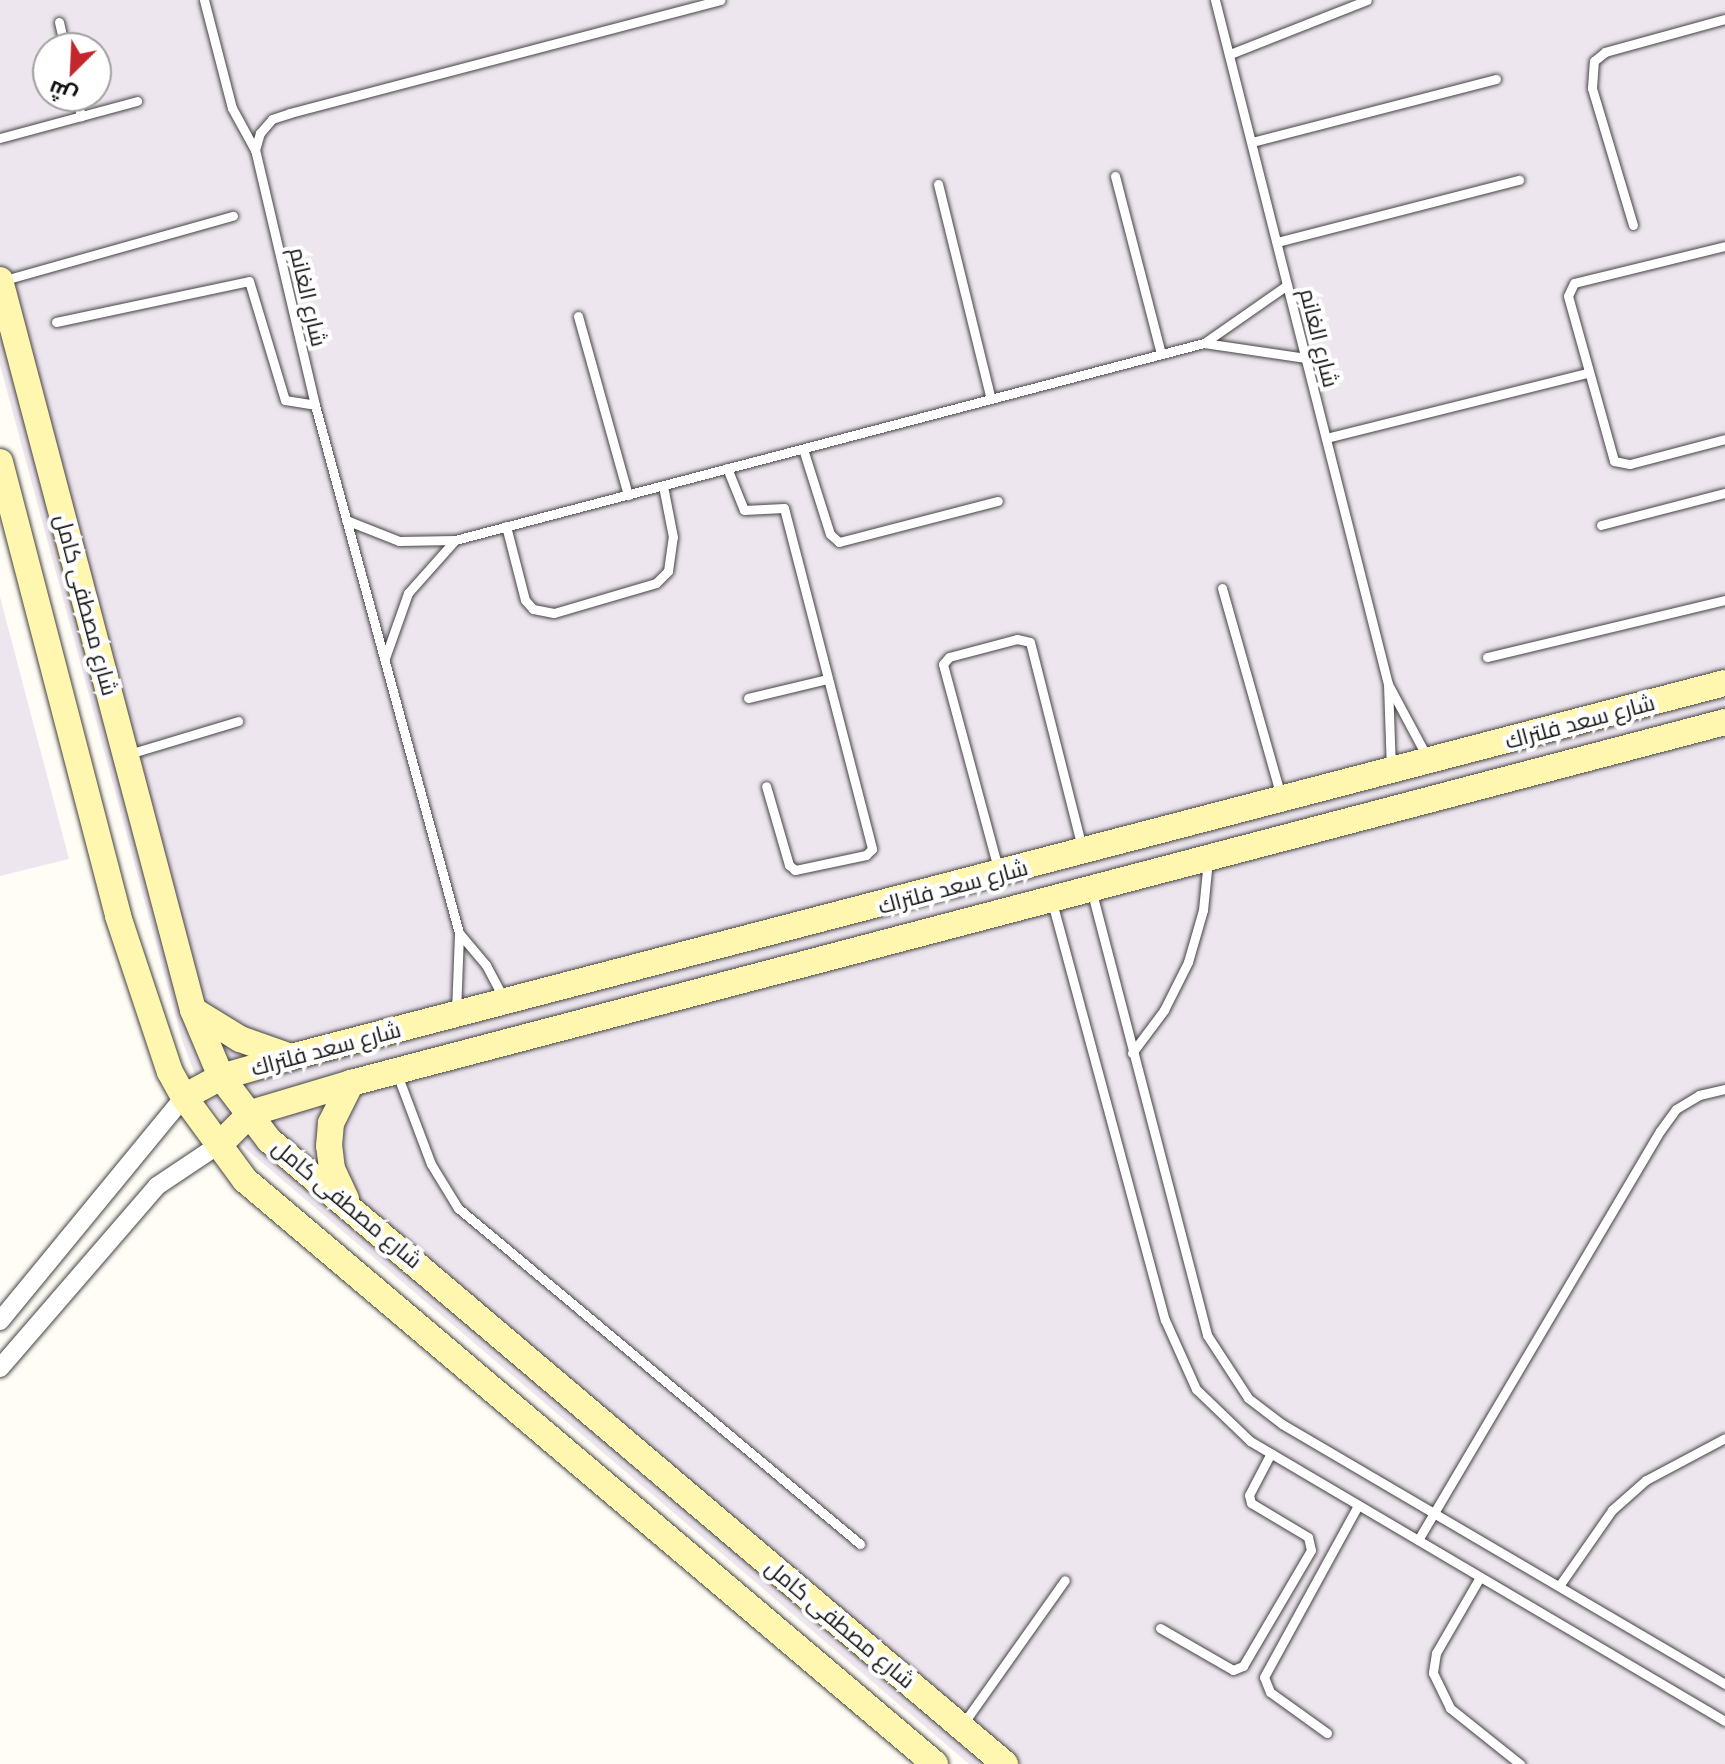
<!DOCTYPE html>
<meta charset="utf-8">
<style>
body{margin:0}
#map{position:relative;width:1725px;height:1764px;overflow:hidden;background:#fffdf5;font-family:"Roboto Serif",Cairo,serif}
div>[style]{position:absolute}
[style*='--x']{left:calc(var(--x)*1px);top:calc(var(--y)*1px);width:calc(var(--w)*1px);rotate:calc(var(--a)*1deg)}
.industrial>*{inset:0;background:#eee6ef}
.roads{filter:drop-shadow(0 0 2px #444) drop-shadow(0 0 2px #444)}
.lane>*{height:9px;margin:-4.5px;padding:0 4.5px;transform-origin:4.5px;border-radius:4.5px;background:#fff}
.street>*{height:18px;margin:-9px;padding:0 9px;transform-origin:9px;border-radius:9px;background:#fff}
.secondary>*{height:26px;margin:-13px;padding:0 13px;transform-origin:13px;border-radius:13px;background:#fff6b0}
span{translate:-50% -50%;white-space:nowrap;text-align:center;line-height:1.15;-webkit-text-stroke:8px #fff;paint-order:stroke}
.street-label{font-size:22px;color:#111}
.north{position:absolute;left:32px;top:32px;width:80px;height:80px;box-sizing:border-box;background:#fff;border:2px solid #a0a0a0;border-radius:50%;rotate:204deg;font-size:22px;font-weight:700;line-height:32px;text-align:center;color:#111}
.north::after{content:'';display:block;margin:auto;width:28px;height:36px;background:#c4262e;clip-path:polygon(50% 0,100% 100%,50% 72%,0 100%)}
</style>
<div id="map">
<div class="industrial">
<div style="clip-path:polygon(evenodd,0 0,1725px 0,1725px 1764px,969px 1764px,246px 1149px,204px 1097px,183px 1043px,0 365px,0 0,48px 48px,96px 48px,96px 96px,48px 96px,48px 48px)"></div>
<div style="clip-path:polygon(0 597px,69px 859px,0 876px)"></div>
</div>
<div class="roads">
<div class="lane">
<div style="--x:204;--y:0;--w:112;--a:75.5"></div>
<div style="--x:232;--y:108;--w:48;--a:61.3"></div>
<div style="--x:1215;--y:0;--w:706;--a:75.81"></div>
<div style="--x:1388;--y:684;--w:85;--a:61.9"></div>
<div style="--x:59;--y:22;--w:27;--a:77"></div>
<div style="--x:1230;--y:54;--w:147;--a:-21.5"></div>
<div style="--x:76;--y:96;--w:21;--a:76"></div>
<div style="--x:0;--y:138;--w:142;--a:-15.1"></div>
<div style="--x:1252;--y:142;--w:252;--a:-14.5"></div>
<div style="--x:1115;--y:176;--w:184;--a:75.5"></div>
<div style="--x:938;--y:184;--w:221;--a:76.2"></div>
<div style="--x:1633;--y:225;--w:143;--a:-106.7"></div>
<div style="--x:1592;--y:88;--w:27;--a:-86"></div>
<div style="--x:1594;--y:61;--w:14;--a:-39"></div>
<div style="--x:1605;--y:52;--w:124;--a:-15.4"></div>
<div style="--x:1277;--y:242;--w:250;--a:-14.4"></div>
<div style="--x:1725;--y:246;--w:155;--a:166.2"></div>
<div style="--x:1574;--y:283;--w:14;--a:115"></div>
<div style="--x:1568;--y:296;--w:171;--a:74.4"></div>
<div style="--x:1614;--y:461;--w:16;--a:11"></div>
<div style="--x:1630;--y:464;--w:98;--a:-14.7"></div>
<div style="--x:1;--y:281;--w:241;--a:-15.7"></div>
<div style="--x:578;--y:316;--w:186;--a:74.4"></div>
<div style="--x:56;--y:322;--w:197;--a:-12"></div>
<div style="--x:249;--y:281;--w:124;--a:73.2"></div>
<div style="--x:285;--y:400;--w:30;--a:9"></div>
<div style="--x:1204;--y:343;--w:103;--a:8.4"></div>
<div style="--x:1326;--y:438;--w:269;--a:-14"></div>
<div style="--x:803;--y:449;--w:89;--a:72.4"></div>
<div style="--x:830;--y:534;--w:12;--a:42"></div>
<div style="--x:839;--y:542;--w:164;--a:-14.5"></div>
<div style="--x:727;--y:468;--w:45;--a:68"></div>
<div style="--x:744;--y:510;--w:40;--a:-2.9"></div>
<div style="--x:784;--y:508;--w:352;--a:75.5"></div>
<div style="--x:872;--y:849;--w:8;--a:135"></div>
<div style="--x:866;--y:855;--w:73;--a:168.1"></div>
<div style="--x:795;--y:870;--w:8;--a:-140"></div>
<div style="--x:789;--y:865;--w:82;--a:-106.2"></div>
<div style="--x:346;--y:520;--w:57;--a:21.6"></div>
<div style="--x:399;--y:541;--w:56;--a:-1"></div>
<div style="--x:455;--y:540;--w:774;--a:-14.74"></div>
<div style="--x:1204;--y:343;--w:101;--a:-34.9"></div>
<div style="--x:1601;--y:525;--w:128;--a:-14.5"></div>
<div style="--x:506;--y:526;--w:76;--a:75.6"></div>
<div style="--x:525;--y:600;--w:12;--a:48"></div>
<div style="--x:533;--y:609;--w:21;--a:11"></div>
<div style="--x:554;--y:613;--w:106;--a:-16.4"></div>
<div style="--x:656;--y:583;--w:17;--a:-45"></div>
<div style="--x:668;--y:571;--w:34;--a:-82"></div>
<div style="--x:673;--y:537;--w:52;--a:-101.1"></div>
<div style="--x:1222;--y:588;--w:216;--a:74.2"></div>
<div style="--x:1487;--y:657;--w:245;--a:-13.5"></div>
<div style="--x:385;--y:658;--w:69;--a:-70.5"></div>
<div style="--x:408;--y:593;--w:71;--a:-48.4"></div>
<div style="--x:1388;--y:684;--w:84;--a:88"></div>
<div style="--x:748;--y:698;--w:81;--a:-13.5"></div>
<div style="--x:129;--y:754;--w:114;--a:-16.8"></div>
<div style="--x:999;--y:872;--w:215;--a:-105.1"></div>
<div style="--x:943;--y:664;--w:9;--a:-49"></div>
<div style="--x:949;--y:657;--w:70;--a:-14.8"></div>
<div style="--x:1017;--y:639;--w:13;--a:13"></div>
<div style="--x:1030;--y:642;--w:211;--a:75.8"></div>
<div style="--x:1092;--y:893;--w:457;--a:75.4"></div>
<div style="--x:1207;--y:1335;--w:75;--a:56.9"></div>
<div style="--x:1248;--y:1398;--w:43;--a:37.4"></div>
<div style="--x:1282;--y:1424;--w:514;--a:30.41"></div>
<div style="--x:1052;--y:902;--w:433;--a:74.9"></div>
<div style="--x:1165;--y:1320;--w:76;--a:65.8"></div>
<div style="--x:1196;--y:1389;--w:75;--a:43.9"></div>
<div style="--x:1250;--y:1441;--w:551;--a:30.52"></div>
<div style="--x:459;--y:933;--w:42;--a:49.8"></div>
<div style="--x:486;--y:965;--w:38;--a:62"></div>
<div style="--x:456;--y:1012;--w:79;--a:-87.8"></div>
<div style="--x:459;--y:933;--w:547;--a:-105.26"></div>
<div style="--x:315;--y:405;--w:262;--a:-103.2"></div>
<div style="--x:255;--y:150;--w:18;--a:-74"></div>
<div style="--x:260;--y:133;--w:18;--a:-49"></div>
<div style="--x:272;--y:119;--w:19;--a:-18"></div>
<div style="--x:290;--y:113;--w:445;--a:-14.7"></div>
<div style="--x:1132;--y:1053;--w:54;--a:-53.3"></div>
<div style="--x:1164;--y:1010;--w:54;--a:-63.4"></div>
<div style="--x:1188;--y:962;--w:54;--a:-73.9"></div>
<div style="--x:1203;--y:910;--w:50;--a:-84.3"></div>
<div style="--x:397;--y:1074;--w:96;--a:69.3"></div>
<div style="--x:431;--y:1164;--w:52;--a:58.5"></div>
<div style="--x:458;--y:1208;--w:524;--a:39.89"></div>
<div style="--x:1418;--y:1540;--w:475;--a:-59.4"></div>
<div style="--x:1660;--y:1131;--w:27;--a:-54"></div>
<div style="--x:1676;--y:1109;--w:27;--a:-31"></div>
<div style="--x:1699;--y:1095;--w:27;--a:-13"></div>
<div style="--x:1480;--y:1577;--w:88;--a:120.1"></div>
<div style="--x:1436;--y:1653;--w:20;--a:99"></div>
<div style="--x:1433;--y:1673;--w:39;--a:64"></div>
<div style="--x:1450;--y:1708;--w:90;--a:38.7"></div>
<div style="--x:1559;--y:1586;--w:93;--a:-55.1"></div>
<div style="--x:1612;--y:1510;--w:45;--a:-41.4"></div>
<div style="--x:1646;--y:1480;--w:89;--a:-28"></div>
<div style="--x:1160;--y:1628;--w:84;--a:29.9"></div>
<div style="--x:1233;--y:1670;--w:11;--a:-22"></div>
<div style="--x:1243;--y:1666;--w:134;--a:-59.6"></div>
<div style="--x:1311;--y:1550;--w:13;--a:-103"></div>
<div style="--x:1308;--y:1537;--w:66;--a:-149.2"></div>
<div style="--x:1251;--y:1503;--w:8;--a:-104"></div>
<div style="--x:1249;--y:1495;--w:47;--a:-62.4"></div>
<div style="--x:963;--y:1724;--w:176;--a:-54.7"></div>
<div style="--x:1327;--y:1733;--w:70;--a:-144.3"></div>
<div style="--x:1270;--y:1692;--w:16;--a:-112"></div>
<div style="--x:1264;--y:1677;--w:196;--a:-61.3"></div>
</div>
<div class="street">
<div style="--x:0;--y:1321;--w:290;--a:-50.6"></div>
<div style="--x:0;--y:1368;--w:240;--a:-49.2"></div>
<div style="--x:157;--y:1186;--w:76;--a:-33.7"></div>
</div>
<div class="secondary">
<div style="--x:0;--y:280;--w:755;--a:75.19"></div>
<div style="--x:193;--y:1010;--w:73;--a:67.3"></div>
<div style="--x:221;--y:1077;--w:79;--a:52.7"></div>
<div style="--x:269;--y:1140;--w:965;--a:40.29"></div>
<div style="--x:0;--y:462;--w:469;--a:75.4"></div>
<div style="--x:118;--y:916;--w:164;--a:71.6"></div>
<div style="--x:170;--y:1072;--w:29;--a:61"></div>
<div style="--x:184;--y:1097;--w:103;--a:53.7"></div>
<div style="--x:245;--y:1180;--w:904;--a:40.24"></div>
<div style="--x:193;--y:1010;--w:55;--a:31.7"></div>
<div style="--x:240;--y:1039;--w:54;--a:19.4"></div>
<div style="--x:184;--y:1097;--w:42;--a:-28.4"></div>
<div style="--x:221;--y:1077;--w:73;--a:-15.9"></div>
<div style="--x:291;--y:1057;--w:1482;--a:-14.62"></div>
<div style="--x:220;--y:1144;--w:44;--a:-45"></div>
<div style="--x:251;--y:1113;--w:104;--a:-16.7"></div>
<div style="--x:351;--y:1083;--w:1421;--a:-14.72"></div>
<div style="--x:346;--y:1199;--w:33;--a:-115"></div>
<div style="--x:332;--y:1169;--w:23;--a:-97"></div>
<div style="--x:329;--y:1146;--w:23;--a:-85"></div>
<div style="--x:331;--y:1123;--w:45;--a:-63.4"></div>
</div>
</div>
<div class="street-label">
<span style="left:308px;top:297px;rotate:77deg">شارع الغانم</span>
<span style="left:1319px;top:338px;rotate:76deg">شارع الغانم</span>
<span style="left:86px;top:605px;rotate:75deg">شارع مصطفى كامل</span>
<span style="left:1580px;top:722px;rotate:-15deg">شارع سعد فلتراك</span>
<span style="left:953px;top:887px;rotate:-15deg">شارع سعد فلتراك</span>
<span style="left:326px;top:1049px;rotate:-15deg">شارع سعد فلتراك</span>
<span style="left:347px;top:1204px;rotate:40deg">شارع مصطفى كامل</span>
<span style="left:840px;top:1624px;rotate:40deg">شارع مصطفى كامل</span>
</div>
<div class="north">ش</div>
</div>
